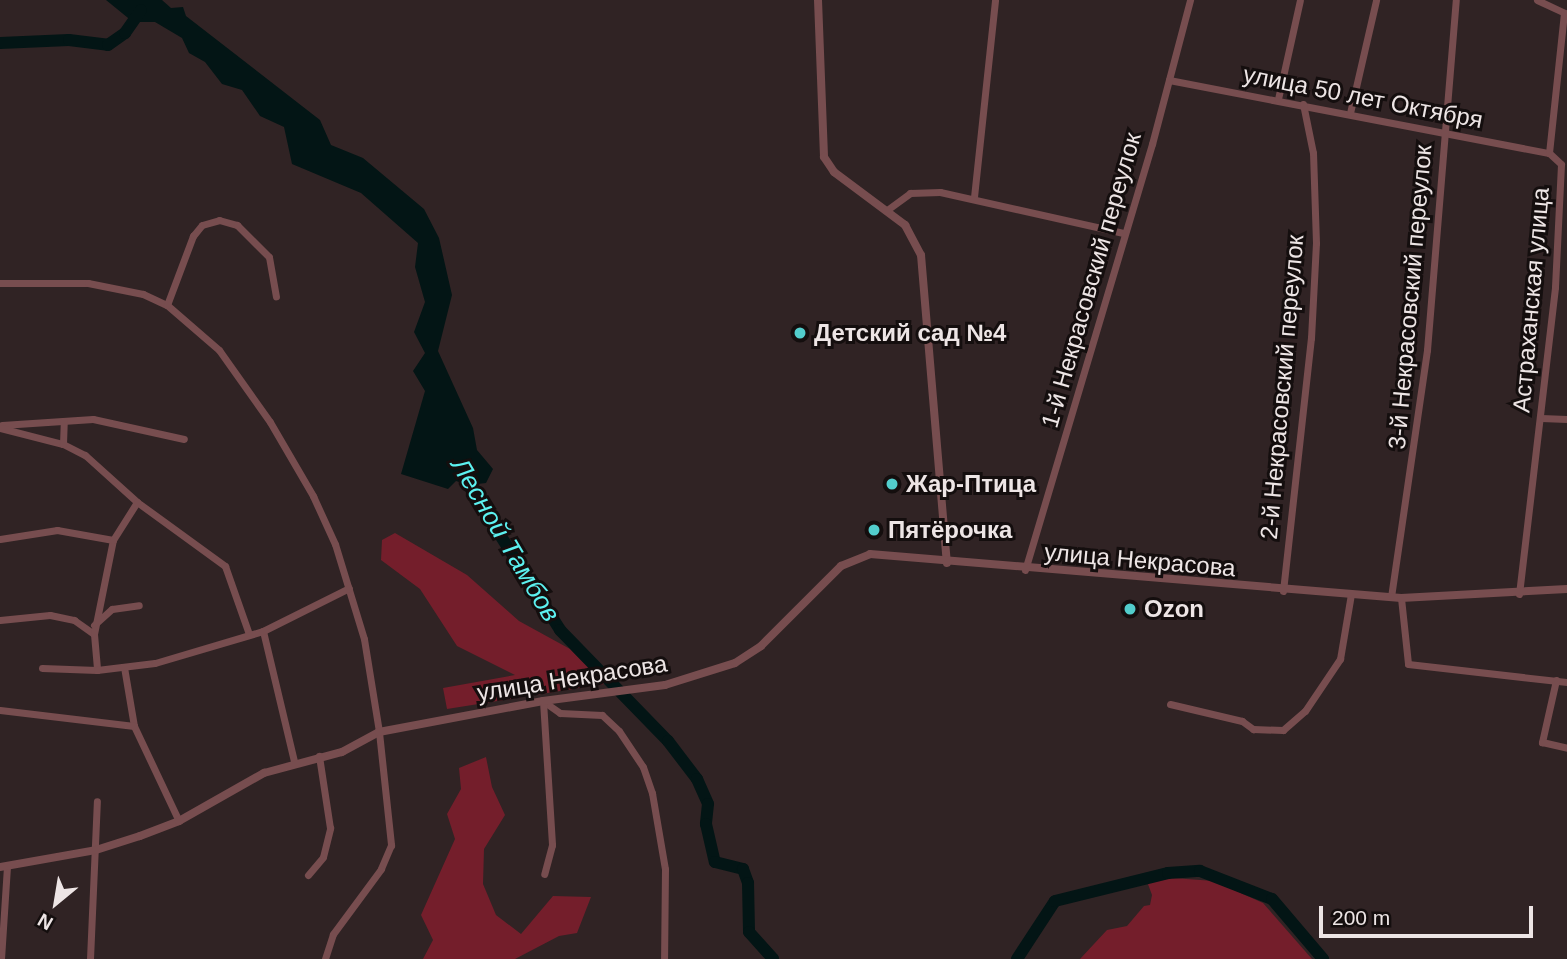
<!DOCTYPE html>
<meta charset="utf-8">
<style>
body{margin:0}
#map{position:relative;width:1567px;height:959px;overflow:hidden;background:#302324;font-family:Arial,sans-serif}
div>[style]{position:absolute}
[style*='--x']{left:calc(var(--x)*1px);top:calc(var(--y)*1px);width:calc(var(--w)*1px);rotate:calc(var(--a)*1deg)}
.green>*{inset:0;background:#741e2b}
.water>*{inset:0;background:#031515}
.river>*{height:12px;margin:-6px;padding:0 6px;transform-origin:6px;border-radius:6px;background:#031515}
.minor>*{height:7px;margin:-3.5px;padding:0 3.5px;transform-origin:3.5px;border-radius:3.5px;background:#774d4f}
.tertiary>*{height:8px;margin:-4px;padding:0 4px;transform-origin:4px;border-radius:4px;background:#774d4f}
.dots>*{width:19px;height:19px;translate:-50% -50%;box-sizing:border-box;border:4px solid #140e0e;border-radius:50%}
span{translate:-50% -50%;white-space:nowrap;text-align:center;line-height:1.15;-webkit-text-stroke:6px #140e0e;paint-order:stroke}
.street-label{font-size:24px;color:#ede5e5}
.poi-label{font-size:24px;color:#ede5e5;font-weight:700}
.left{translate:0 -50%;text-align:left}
.water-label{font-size:26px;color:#5cf1f0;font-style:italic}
.north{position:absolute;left:21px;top:868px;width:70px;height:70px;-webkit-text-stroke:5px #140e0e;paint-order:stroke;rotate:210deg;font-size:19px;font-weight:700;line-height:28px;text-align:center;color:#ede5e5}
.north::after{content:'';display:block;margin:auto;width:24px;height:32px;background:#ede5e5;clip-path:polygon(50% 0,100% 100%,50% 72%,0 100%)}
.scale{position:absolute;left:1319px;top:906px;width:214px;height:32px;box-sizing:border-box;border:4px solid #ede5e5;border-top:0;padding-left:9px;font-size:21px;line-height:24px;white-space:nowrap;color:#ede5e5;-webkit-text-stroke:5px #140e0e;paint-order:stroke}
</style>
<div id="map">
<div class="green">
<div style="clip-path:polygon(395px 533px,467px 575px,519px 621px,570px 649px,604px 684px,447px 709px,443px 688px,515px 675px,457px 646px,420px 589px,381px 560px,382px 540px)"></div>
<div style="clip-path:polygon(486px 757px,492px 787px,505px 815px,484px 849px,483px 884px,496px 915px,521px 934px,553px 896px,591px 897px,577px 933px,559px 936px,515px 959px,423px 959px,433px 940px,421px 915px,455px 839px,447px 814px,461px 789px,459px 768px)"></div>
<div style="clip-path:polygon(1145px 876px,1214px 881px,1263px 903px,1312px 959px,1080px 959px,1107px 930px,1127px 926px,1144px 906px,1150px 905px,1152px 895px)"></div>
</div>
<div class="water">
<div style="clip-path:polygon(106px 0,162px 0,171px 8px,183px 7px,186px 16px,320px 120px,331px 145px,363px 158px,424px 209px,439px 238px,452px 295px,438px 351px,473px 428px,477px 450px,493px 469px,486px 483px,469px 485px,456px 481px,448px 489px,401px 474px,425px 391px,413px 371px,425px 353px,414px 332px,425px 302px,415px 267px,418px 243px,361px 193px,292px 164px,284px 127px,260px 116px,242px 90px,222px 84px,205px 62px,189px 53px,182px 38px,155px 22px,133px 22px)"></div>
</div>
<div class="river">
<div style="--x:0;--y:43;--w:69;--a:-2.5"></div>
<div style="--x:69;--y:40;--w:39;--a:7"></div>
<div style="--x:108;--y:45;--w:21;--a:-35"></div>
<div style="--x:125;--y:33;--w:28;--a:-55"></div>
<div style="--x:459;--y:470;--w:189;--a:57.7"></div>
<div style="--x:560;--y:630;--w:155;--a:45.8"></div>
<div style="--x:668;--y:741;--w:48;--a:52.7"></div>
<div style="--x:697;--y:779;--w:27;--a:66"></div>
<div style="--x:708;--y:804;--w:20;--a:96"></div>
<div style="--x:706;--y:824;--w:39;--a:77"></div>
<div style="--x:715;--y:862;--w:29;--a:14"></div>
<div style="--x:743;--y:869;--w:15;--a:70"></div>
<div style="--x:748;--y:883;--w:49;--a:88.8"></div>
<div style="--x:749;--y:932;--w:36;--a:48"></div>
<div style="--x:1017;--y:959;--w:69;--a:-56.8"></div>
<div style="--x:1055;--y:901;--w:116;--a:-13.9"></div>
<div style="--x:1168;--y:873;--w:32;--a:-4"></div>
<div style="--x:1200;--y:871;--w:77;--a:21.3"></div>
<div style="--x:1272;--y:899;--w:79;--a:49.6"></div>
</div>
<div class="minor">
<div style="--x:1537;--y:0;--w:33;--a:25"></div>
<div style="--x:1169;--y:80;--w:387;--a:10.9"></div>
<div style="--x:1278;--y:99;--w:101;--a:-77.5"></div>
<div style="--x:1350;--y:113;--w:116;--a:-77"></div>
<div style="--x:974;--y:197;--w:198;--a:-83.9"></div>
<div style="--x:887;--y:210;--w:29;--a:-36"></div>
<div style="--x:910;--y:193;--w:30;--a:-2"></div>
<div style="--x:940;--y:192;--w:189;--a:12.6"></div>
<div style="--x:0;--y:283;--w:88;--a:0"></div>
<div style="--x:88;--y:283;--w:56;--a:11.3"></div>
<div style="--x:143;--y:294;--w:26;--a:25"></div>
<div style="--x:167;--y:305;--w:69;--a:40.9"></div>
<div style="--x:219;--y:350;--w:88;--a:54.7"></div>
<div style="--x:270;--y:422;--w:86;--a:59.8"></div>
<div style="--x:313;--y:496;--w:53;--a:65.4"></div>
<div style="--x:335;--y:544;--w:99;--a:73"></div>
<div style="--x:364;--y:639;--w:94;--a:80.8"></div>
<div style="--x:379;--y:732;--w:114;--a:83.9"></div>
<div style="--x:391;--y:845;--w:26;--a:113"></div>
<div style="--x:381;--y:869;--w:81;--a:126.4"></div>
<div style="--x:333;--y:934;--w:26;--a:108"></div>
<div style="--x:167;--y:305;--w:74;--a:-69.4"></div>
<div style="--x:193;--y:236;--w:14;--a:-51"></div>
<div style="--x:202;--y:225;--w:18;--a:-16"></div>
<div style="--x:219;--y:220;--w:19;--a:16"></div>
<div style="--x:237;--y:225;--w:45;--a:45"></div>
<div style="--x:269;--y:257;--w:40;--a:80"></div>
<div style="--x:1541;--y:418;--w:26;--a:2"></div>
<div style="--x:2;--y:425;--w:91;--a:-3.8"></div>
<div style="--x:93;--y:419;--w:93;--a:12.4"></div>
<div style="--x:0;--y:428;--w:65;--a:14.3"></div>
<div style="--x:63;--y:444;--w:25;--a:27"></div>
<div style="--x:85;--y:455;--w:70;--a:42.1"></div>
<div style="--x:137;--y:502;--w:109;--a:36"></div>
<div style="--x:225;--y:566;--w:72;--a:70.6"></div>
<div style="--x:63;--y:444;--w:23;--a:-88"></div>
<div style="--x:0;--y:539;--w:58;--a:-9"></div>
<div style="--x:57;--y:530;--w:57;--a:10.1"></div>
<div style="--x:1025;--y:570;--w:445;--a:-73.4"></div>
<div style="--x:1152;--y:144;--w:149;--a:-75.2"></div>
<div style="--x:1283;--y:591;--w:255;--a:-83.7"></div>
<div style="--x:1311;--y:338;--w:95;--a:-87"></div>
<div style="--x:1316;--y:243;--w:90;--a:-91.9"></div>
<div style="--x:1313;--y:153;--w:50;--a:-101.5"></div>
<div style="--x:1519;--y:594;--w:309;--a:-83.3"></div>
<div style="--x:1555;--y:287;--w:123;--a:-87.2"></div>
<div style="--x:1561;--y:164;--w:16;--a:-137"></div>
<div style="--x:1549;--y:153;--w:141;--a:-83.9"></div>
<div style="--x:1391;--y:597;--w:250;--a:-81.7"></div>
<div style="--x:1427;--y:350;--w:351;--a:-85.3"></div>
<div style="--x:1401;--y:598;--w:66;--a:83.9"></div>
<div style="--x:1408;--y:664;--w:160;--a:6.5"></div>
<div style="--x:0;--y:620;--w:50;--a:-5.7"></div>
<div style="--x:50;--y:615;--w:25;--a:12"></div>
<div style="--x:74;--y:620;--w:24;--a:35"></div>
<div style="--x:94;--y:634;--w:36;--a:85"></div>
<div style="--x:94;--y:625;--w:24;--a:-42"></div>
<div style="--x:112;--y:609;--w:27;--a:-8"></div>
<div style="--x:263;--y:631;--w:134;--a:76.6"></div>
<div style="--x:94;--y:634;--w:96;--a:-78.6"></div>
<div style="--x:113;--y:540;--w:45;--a:-57.7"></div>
<div style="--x:124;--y:667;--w:60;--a:80.4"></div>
<div style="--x:134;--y:726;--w:105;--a:64.7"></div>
<div style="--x:42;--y:668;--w:55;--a:2.1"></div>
<div style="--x:97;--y:670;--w:58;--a:-6.9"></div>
<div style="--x:155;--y:663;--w:113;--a:-16.5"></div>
<div style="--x:263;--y:631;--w:96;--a:-26.6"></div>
<div style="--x:1556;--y:680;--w:64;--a:102.7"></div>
<div style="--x:1542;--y:742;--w:26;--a:13"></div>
<div style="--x:543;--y:701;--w:21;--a:35"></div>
<div style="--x:560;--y:713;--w:42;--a:2.7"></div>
<div style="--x:602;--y:715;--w:23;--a:43"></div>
<div style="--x:619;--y:731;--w:43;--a:56.3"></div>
<div style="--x:643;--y:767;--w:28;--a:71"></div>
<div style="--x:652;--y:793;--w:77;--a:80.3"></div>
<div style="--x:665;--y:869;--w:90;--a:90.6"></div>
<div style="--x:543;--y:701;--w:144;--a:86.4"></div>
<div style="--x:552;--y:845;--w:30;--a:105"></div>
<div style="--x:1170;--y:704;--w:74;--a:13.3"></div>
<div style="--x:1242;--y:721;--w:14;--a:36"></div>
<div style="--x:1253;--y:729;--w:30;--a:2"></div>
<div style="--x:1283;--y:730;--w:29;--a:-41"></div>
<div style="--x:1305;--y:711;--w:63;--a:-56.1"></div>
<div style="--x:1340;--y:659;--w:66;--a:-80.4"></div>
<div style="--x:0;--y:710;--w:135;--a:6.8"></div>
<div style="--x:308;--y:875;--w:23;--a:-50"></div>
<div style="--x:323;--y:857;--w:30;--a:-76"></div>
<div style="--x:330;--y:828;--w:73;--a:-98.7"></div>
<div style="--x:1;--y:959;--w:94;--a:-86.3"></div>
<div style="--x:90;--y:959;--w:158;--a:-87.5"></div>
</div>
<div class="tertiary">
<div style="--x:818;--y:0;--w:157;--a:87.8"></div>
<div style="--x:824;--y:157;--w:18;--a:56"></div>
<div style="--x:834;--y:172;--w:89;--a:36.7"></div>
<div style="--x:905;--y:225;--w:34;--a:62"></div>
<div style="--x:921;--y:255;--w:309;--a:85.2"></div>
<div style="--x:0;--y:867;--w:97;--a:-10"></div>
<div style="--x:96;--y:850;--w:46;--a:-17.7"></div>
<div style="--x:140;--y:836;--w:42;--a:-21"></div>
<div style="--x:179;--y:821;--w:98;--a:-29.5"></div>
<div style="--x:264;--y:773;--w:81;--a:-15.1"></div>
<div style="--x:342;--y:752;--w:42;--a:-28.4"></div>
<div style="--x:379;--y:732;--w:167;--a:-10.7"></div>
<div style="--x:543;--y:701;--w:123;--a:-7.5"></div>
<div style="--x:665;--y:685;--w:73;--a:-17.4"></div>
<div style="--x:735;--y:663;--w:31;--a:-33"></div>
<div style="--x:761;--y:646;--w:113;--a:-45"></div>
<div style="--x:841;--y:566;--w:31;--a:-22"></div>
<div style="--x:870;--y:554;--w:533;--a:4.74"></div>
<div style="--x:1401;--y:598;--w:166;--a:-3.1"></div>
</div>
<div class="dots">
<div style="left:800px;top:333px;background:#52cdcc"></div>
<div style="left:892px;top:484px;background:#52cdcc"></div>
<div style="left:874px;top:530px;background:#52cdcc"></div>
<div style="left:1130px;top:609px;background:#52cdcc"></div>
</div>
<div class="street-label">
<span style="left:1363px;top:97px;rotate:11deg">улица 50 лет Октября</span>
<span style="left:1091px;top:280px;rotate:-74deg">1-й Некрасовский переулок</span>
<span style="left:1410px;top:297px;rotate:-85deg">3-й Некрасовский переулок</span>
<span style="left:1531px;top:300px;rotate:-85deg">Астраханская улица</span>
<span style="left:1282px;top:387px;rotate:-85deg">2-й Некрасовский переулок</span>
<span style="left:1140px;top:560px;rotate:5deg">улица Некрасова</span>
<span style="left:572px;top:678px;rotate:-9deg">улица Некрасова</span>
</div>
<div class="poi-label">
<span class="left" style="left:814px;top:333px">Детский сад №4</span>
<span class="left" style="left:906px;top:484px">Жар-Птица</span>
<span class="left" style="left:888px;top:530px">Пятёрочка</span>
<span class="left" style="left:1144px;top:609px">Ozon</span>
</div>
<div class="water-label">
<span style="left:505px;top:540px;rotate:59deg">Лесной Тамбов</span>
</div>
<div class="north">N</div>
<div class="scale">200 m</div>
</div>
